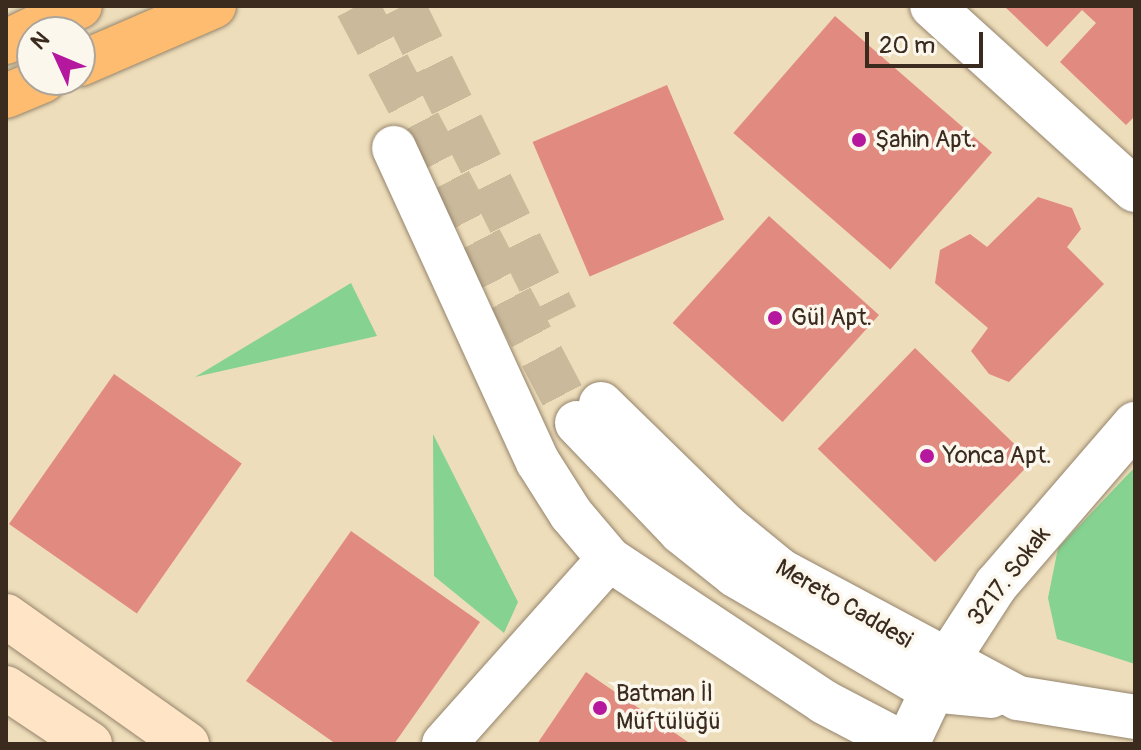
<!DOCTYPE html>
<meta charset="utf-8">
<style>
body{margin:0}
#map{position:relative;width:1141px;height:750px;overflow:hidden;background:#eeddba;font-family:Pangolin,sans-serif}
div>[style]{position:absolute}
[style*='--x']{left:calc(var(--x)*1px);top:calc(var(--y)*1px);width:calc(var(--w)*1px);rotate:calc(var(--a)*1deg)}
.green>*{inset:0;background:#85d291}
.building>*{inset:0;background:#e18a80;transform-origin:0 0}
.tertiary-tunnel>*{height:44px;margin-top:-22px;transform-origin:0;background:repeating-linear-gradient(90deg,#cab99b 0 44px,transparent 0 66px)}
.roads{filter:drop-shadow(0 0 2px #94846c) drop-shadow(0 0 2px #94846c)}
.minor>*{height:44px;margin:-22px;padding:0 22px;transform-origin:22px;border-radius:22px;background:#fff}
.tertiary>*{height:44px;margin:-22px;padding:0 22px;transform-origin:22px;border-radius:22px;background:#fff}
.secondary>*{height:44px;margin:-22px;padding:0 22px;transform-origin:22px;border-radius:22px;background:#ffe4c6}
.trunk>*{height:44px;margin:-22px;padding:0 22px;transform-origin:22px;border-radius:22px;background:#febc70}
.dots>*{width:22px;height:22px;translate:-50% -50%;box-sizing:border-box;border:4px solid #fbf7ec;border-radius:50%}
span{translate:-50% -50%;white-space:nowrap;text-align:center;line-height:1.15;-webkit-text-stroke:7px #fbf7ec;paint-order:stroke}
.poi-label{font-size:24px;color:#3b2a1e}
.left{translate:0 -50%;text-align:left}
.street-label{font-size:24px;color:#3b2a1e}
.frame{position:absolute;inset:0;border:8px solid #3b2a1e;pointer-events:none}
.north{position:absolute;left:16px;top:16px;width:80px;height:80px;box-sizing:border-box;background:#fbf7ec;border:2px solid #aea59a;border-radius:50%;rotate:314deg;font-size:22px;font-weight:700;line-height:32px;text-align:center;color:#3b2a1e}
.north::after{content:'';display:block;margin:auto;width:28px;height:36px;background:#b5179e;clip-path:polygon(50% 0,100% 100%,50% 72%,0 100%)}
.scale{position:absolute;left:865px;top:32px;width:118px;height:36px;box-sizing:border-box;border:4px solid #3b2a1e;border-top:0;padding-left:10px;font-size:24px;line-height:28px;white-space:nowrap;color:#3b2a1e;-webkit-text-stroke:6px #fbf7ec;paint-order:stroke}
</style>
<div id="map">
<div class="green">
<div style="clip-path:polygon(351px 283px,377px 336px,195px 377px)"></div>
<div style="clip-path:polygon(433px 434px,518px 602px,504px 633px,434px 576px)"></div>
<div style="clip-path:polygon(1135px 467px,1135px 664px,1057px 639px,1048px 598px,1058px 548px)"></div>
</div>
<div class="building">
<div style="clip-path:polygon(1004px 6px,1135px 6px,1135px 116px,1126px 125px,1060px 62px,1096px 23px,1082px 10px,1047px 47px)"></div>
<div style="left:835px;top:16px;width:208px;height:155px;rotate:41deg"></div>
<div style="left:667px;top:85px;width:146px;height:146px;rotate:67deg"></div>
<div style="clip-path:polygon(1038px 197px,1072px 208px,1081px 229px,1067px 247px,1104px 284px,1009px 382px,989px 374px,971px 351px,988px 328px,935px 283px,940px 250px,970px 234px,987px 247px)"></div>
<div style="left:769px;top:216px;width:148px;height:144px;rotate:42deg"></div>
<div style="left:915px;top:348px;width:163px;height:140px;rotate:44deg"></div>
<div style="left:114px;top:374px;width:156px;height:183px;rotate:35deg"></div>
<div style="clip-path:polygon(351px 531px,480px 622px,394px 744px,336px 744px,246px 681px)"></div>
<div style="clip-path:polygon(586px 672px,691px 744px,537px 744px)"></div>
</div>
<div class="tertiary-tunnel">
<div style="--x:357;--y:6;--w:471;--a:62.2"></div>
<div style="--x:403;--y:6;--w:346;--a:63.7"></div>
</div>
<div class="roads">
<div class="minor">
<div style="--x:932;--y:6;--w:274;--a:42.2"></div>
<div style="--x:394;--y:148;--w:345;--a:65.4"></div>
<div style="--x:538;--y:462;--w:62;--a:57.6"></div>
<div style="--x:571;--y:514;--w:59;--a:49.8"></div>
<div style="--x:609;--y:559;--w:258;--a:33.6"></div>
<div style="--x:824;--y:702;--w:90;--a:27.7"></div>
<div style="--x:444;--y:744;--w:248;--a:-48.3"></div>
<div style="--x:907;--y:744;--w:91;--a:-64.6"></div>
<div style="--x:946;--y:662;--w:92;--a:-57"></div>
<div style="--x:996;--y:585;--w:213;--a:-49.2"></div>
</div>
<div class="tertiary">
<div style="--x:601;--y:404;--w:175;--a:44.3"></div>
<div style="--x:726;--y:526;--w:71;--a:39.3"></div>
<div style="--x:781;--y:571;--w:269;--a:28.2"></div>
<div style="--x:1018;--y:698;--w:119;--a:9.2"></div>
<div style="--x:577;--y:423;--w:151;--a:46.3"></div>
<div style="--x:681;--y:532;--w:69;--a:38.5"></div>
<div style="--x:735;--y:575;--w:227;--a:30.4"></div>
<div style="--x:931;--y:690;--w:60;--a:5.7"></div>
</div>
<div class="secondary">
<div style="--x:6;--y:616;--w:222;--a:35.3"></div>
<div style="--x:6;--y:688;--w:101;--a:33.7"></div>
</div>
<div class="trunk">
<div style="--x:6;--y:42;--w:82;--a:-25.9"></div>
<div style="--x:80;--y:64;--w:146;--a:-23.4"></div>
<div style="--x:6;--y:96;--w:41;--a:-22.8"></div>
</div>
</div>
<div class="dots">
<div style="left:859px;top:140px;background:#b5179e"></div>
<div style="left:775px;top:318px;background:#b5179e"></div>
<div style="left:927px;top:456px;background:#b5179e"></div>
<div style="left:600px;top:708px;background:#b5179e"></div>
</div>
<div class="poi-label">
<span class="left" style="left:875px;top:140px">Şahin Apt.</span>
<span class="left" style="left:791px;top:318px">Gül Apt.</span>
<span class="left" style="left:943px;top:456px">Yonca Apt.</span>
<span class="left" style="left:616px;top:708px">Batman İl<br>Müftülüğü</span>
</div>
<div class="street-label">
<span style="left:1009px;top:576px;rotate:-52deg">3217. Sokak</span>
<span style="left:844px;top:604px;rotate:30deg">Mereto Caddesi</span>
</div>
<div class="frame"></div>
<div class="north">N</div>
<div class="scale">20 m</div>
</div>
